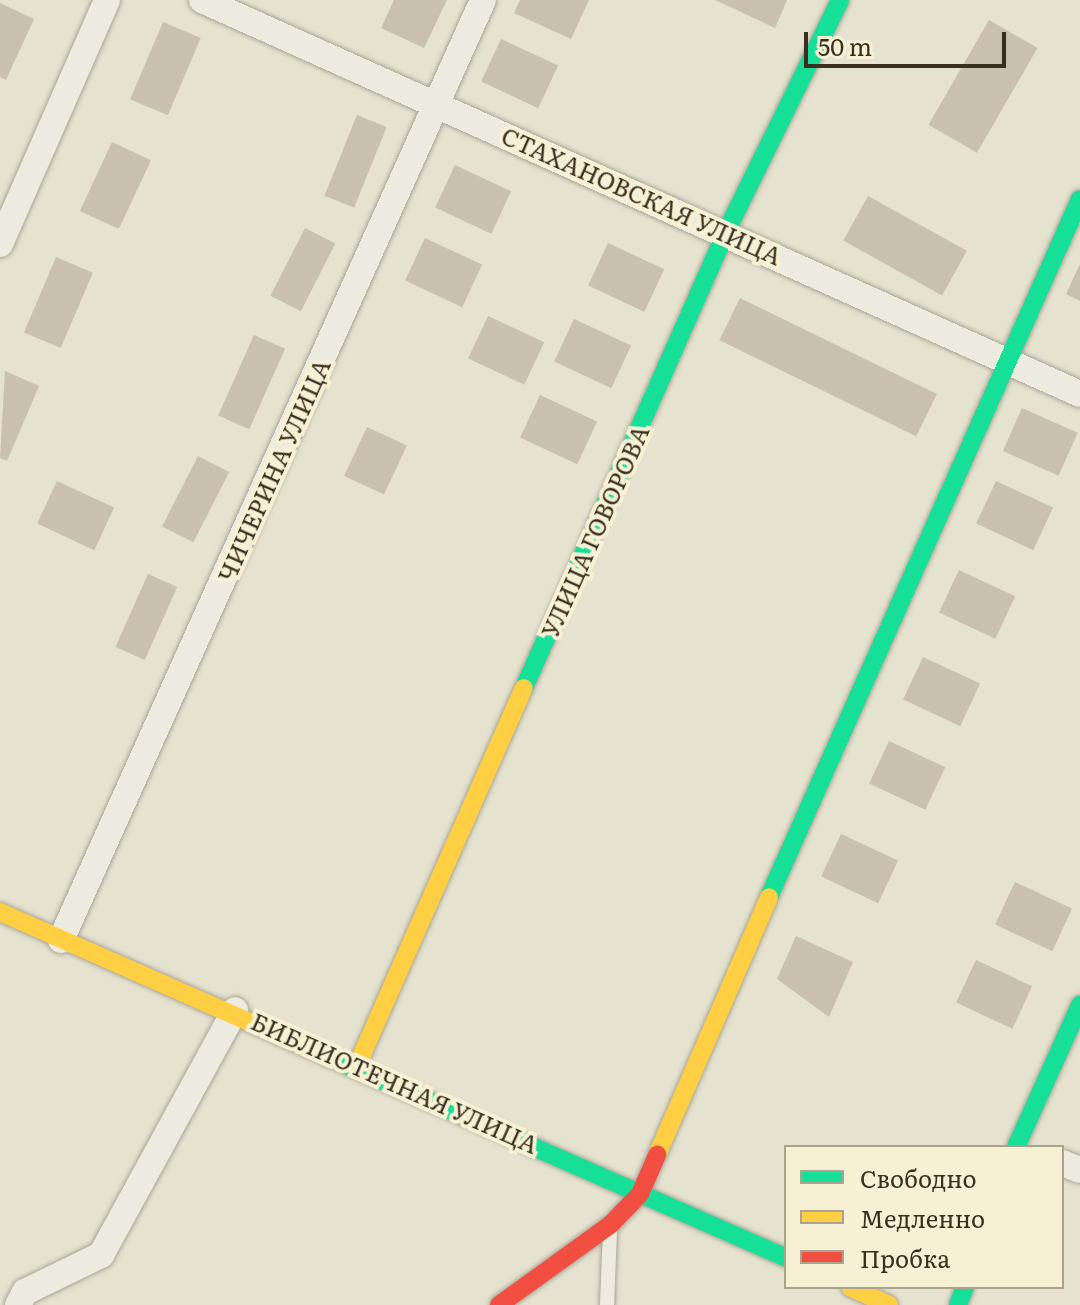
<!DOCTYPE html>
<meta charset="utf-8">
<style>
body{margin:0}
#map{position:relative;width:1080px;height:1305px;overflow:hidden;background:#e5e2cf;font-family:Literata,serif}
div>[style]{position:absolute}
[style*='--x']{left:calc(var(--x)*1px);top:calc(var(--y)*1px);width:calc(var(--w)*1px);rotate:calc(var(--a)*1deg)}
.building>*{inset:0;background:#c9c0af;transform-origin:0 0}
.roads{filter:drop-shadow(0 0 2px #aaa697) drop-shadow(0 0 2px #aaa697)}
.lane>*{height:14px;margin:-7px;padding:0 7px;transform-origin:7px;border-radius:7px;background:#edebe0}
.street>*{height:26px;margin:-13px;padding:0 13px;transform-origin:13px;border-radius:13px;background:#edebe0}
.fast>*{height:18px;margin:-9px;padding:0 9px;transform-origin:9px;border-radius:9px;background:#16e098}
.slow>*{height:18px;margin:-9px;padding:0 9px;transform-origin:9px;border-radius:9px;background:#ffcf43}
.jam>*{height:18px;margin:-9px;padding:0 9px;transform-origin:9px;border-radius:9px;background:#f24e42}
span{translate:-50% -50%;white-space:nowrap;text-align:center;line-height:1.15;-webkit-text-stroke:8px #f6f1d4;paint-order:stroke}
.street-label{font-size:24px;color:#3a2f1f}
.legend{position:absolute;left:784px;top:1145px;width:280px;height:144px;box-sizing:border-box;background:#f6f1d4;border:2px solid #aba38c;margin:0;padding:10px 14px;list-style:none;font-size:24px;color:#3a2f1f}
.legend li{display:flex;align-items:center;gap:16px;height:40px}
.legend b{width:40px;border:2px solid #aba38c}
.scale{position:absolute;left:804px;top:32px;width:202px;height:36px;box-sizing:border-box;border:4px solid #3a2f1f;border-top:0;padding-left:10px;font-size:24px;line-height:28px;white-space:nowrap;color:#3a2f1f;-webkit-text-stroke:6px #f6f1d4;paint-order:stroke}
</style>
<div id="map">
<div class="building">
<div style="clip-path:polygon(394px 0,447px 0,424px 48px,381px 28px)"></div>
<div style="clip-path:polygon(520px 0,589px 0,571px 39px,514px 13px)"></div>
<div style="clip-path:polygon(715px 0,787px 0,775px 28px)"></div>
<div style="clip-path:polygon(0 3px,34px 19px,6px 80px,0 77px)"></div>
<div style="left:989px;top:20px;width:56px;height:121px;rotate:30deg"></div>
<div style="left:163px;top:22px;width:41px;height:84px;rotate:23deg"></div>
<div style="left:501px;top:39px;width:63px;height:47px;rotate:25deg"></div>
<div style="left:357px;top:115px;width:32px;height:87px;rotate:22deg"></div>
<div style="left:112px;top:142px;width:43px;height:76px;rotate:25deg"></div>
<div style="left:455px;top:165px;width:62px;height:47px;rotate:25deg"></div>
<div style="left:868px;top:196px;width:113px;height:51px;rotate:29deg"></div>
<div style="left:305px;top:228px;width:34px;height:76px;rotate:27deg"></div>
<div style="left:425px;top:238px;width:63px;height:47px;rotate:25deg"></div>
<div style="left:608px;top:243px;width:62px;height:47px;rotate:25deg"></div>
<div style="left:56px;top:257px;width:40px;height:82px;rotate:23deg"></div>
<div style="clip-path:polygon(1080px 264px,1080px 301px,1066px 294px)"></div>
<div style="left:740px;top:298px;width:219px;height:47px;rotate:26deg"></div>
<div style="left:488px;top:316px;width:62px;height:47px;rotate:25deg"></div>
<div style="left:574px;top:319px;width:63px;height:47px;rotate:25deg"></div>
<div style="left:254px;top:335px;width:34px;height:88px;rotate:24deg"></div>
<div style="clip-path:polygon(5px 371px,39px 386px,7px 461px,0 458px)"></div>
<div style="left:540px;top:395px;width:63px;height:47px;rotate:25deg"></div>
<div style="left:1022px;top:408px;width:61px;height:47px;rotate:24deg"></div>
<div style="left:367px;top:427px;width:44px;height:54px;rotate:25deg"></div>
<div style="left:198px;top:456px;width:35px;height:79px;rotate:27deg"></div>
<div style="left:57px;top:481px;width:63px;height:47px;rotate:25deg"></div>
<div style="left:996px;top:481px;width:63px;height:47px;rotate:25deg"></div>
<div style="left:959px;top:570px;width:62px;height:47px;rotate:25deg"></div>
<div style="left:148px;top:574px;width:32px;height:80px;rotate:24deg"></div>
<div style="left:923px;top:657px;width:63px;height:47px;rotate:25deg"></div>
<div style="left:889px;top:741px;width:62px;height:47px;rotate:25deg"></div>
<div style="left:841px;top:834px;width:63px;height:47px;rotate:25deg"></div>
<div style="left:1015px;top:882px;width:63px;height:47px;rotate:25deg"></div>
<div style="clip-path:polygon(796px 936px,853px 962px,829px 1017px,777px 979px)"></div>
<div style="left:976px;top:960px;width:62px;height:47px;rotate:25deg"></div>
</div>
<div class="roads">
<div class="lane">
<div style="--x:607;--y:1305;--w:75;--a:-87.7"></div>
</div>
<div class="street">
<div style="--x:202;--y:0;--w:962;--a:24.17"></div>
<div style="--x:0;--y:244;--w:266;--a:-66.3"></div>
<div style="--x:61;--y:940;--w:1030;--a:-65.82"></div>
<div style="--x:1062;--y:1163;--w:19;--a:21"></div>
<div style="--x:18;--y:1305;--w:15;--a:-62"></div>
<div style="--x:25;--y:1292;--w:85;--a:-26"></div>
<div style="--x:101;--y:1255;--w:279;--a:-61.3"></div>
</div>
<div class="fast">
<div style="--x:524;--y:688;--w:501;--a:-66.1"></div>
<div style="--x:727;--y:230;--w:256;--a:-63.8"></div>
<div style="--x:769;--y:897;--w:764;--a:-65.98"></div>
<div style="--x:331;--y:1058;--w:497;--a:23.7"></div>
<div style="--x:1016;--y:1147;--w:156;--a:-65.7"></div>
<div style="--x:958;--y:1305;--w:19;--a:-69"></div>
</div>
<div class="slow">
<div style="--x:0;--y:912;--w:362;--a:23.8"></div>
<div style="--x:357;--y:1066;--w:413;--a:-66.2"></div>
<div style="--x:657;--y:1155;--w:281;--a:-66.5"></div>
<div style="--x:850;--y:1287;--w:43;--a:24.8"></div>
</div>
<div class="jam">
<div style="--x:499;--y:1305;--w:137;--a:-35.8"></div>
<div style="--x:610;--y:1225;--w:43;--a:-45.9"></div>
<div style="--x:640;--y:1194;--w:43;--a:-66.4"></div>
</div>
</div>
<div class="street-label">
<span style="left:642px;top:195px;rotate:24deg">СТАХАНОВСКАЯ УЛИЦА</span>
<span style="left:273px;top:470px;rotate:-66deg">ЧИЧЕРИНА УЛИЦА</span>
<span style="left:594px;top:531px;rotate:-66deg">УЛИЦА ГОВОРОВА</span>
<span style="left:395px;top:1082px;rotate:24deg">БИБЛИОТЕЧНАЯ УЛИЦА</span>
</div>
<ul class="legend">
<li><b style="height:10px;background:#16e098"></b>Свободно</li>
<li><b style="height:10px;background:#ffcf43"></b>Медленно</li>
<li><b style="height:10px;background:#f24e42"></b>Пробка</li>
</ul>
<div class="scale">50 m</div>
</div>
